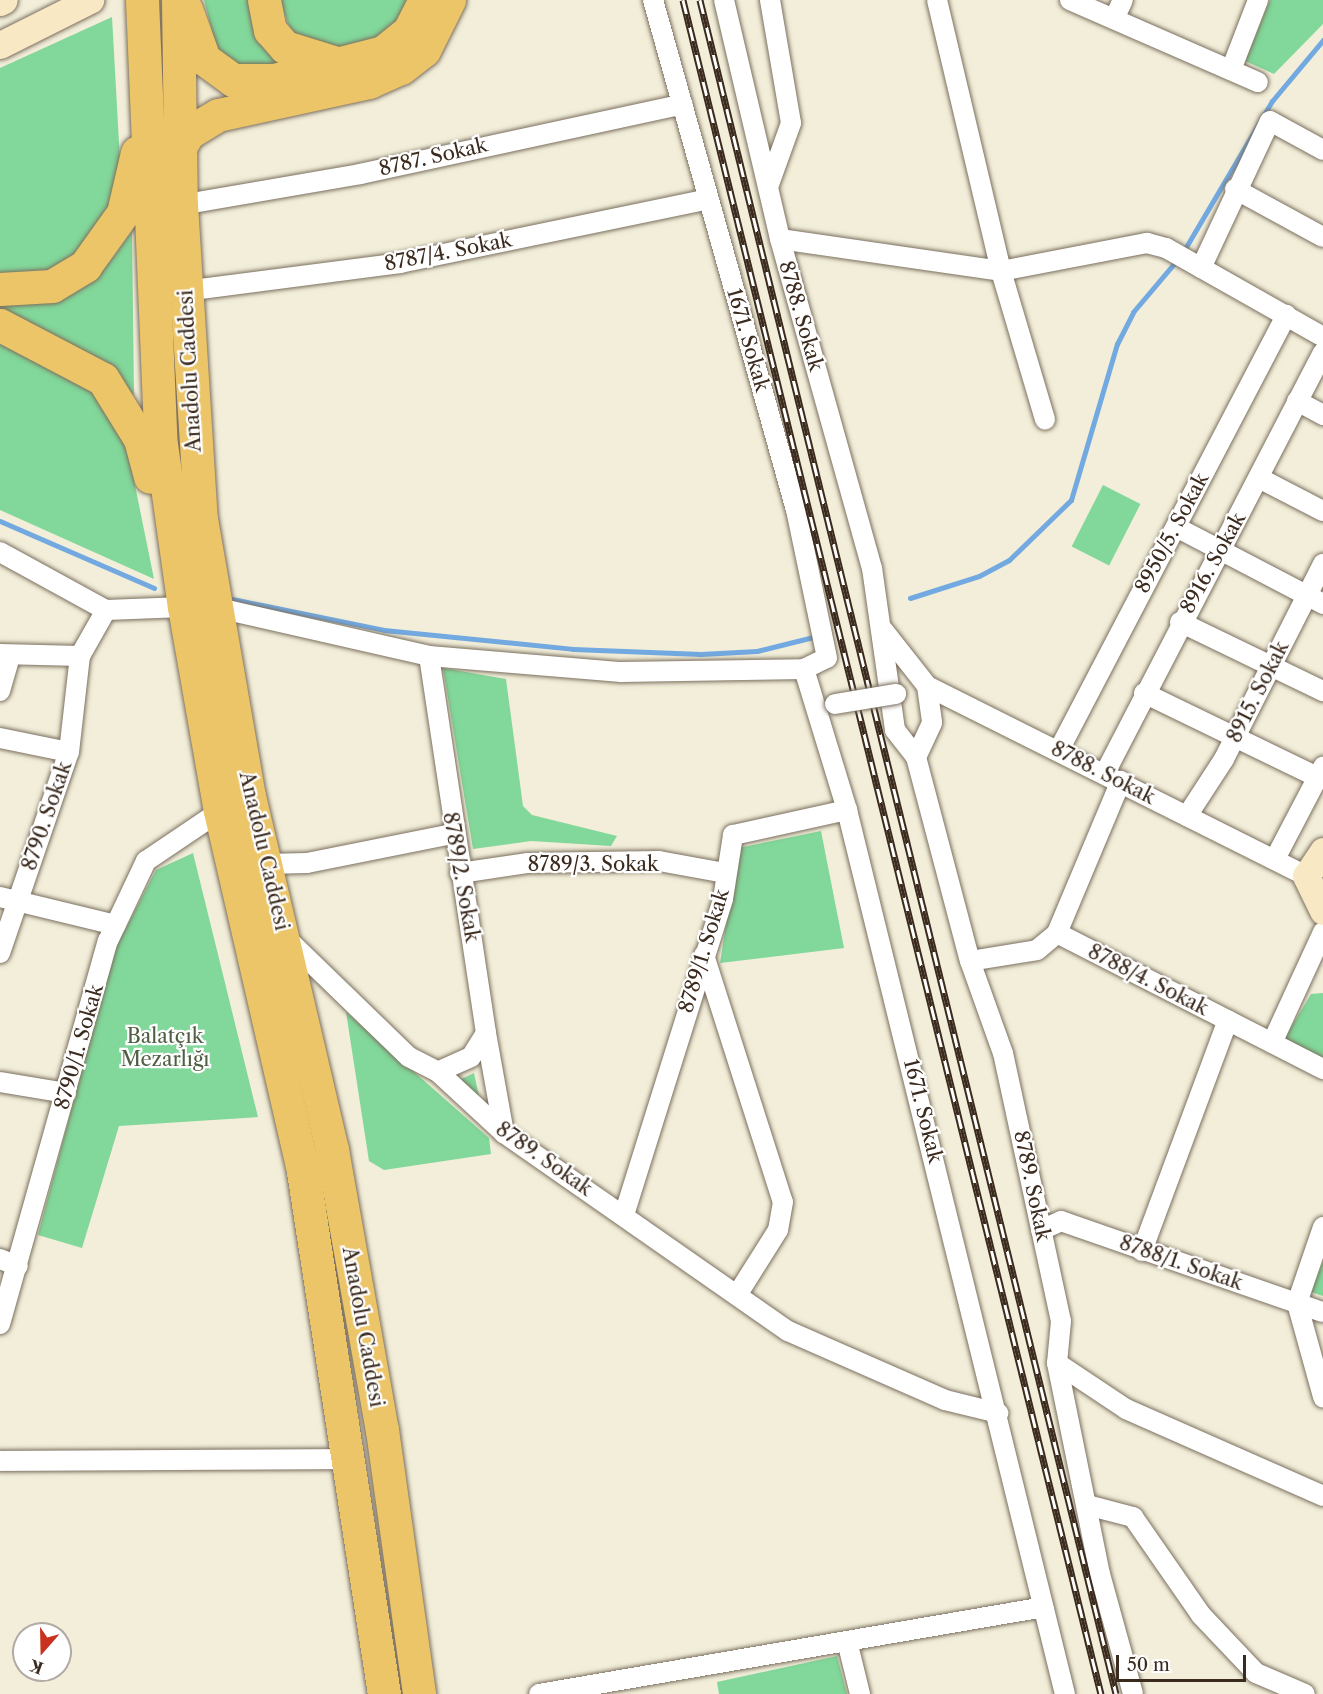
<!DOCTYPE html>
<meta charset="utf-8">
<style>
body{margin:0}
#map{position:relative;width:1323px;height:1694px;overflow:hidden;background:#f2eed9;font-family:"Libre Caslon Text",serif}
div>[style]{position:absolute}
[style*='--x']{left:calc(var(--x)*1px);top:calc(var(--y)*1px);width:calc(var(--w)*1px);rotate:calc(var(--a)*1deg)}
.green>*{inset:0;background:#82d79a;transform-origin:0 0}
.stream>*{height:5px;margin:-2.5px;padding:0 2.5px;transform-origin:2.5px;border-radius:2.5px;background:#72a9e0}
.roads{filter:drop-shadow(0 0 2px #7b6f5f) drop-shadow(0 0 2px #7b6f5f)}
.street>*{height:20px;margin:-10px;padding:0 10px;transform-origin:10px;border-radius:10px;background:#fff}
.secondary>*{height:27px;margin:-13.5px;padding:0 13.5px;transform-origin:13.5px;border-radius:13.5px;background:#f8e8c3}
.highway>*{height:33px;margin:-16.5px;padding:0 16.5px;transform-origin:16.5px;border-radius:16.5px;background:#edc569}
.rail>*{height:7px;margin-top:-3.5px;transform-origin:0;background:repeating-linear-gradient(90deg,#fff 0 14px,#3b2a1e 0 28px);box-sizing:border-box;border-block:2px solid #3b2a1e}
.bridges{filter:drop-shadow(0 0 2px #7b6f5f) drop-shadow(0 0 2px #7b6f5f)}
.street-bridge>*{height:20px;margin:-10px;padding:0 10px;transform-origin:10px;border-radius:10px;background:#fff}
span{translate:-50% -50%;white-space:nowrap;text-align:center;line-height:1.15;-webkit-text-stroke:4.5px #fff;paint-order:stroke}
.street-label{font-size:20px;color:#3b2a1e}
.park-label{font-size:20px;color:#505e43}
.north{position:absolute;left:12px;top:1622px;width:60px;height:60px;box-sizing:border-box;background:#fff;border:2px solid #b1aaa5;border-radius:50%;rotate:200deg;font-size:16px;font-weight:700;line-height:24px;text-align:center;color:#3b2a1e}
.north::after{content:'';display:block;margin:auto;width:21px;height:27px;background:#c8321e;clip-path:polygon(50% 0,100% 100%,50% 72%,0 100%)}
.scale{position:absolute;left:1116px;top:1655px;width:130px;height:27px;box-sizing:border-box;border:3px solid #3b2a1e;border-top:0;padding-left:8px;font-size:18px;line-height:21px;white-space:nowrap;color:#3b2a1e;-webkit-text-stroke:4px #fff;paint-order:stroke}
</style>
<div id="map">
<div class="green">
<div style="clip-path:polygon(204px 0,252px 0,288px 64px,251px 70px,218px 55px)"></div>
<div style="clip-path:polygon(279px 0,415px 0,387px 36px,335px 51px,293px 36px)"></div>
<div style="clip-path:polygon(1270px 0,1323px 0,1323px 24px,1274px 74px,1245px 61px)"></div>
<div style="clip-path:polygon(112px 17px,120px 161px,115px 200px,78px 253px,53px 270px,0 273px,0 68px)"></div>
<div style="clip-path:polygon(132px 231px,134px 395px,109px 374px,0 315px,0 299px,77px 287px,108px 264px)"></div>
<div style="clip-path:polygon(0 341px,87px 382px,126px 441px,154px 579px,0 510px)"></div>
<div style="left:1103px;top:485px;width:42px;height:69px;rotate:27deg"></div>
<div style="clip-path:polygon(443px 668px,506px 679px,523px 806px,532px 815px,617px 836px,611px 846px,531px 841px,473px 849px)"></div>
<div style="clip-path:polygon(821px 831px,844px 948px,720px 963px,738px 848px)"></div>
<div style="clip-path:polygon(193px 853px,258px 1117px,119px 1126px,82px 1248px,38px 1235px,113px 953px,156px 870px)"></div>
<div style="clip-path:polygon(1323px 993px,1323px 1059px,1284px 1039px,1311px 994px)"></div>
<div style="clip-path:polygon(346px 1012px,489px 1138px,491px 1154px,384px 1170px,369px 1161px)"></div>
<div style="clip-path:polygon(474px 1073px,479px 1096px,473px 1098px,457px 1081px)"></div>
<div style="clip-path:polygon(1323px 1262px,1323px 1296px,1311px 1292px)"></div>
<div style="clip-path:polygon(837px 1656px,847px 1694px,719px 1694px,717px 1682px)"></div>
</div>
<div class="stream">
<div style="--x:1183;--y:252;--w:175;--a:-59.5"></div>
<div style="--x:1272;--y:101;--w:80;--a:-50.1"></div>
<div style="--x:0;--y:521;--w:168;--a:23.5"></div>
<div style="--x:910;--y:598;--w:72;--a:-17.7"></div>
<div style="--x:979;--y:576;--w:34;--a:-28"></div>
<div style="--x:1009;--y:560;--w:86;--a:-44.1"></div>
<div style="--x:1071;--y:500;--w:163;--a:-73.6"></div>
<div style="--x:1117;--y:344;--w:36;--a:-63"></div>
<div style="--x:1133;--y:312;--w:68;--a:-49.8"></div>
<div style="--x:232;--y:599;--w:155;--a:11.5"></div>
<div style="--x:384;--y:630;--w:190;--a:5.7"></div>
<div style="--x:573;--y:649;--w:128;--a:2.2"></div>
<div style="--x:701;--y:654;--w:56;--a:-3.1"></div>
<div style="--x:757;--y:651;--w:58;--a:-14"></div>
</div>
<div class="roads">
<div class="street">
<div style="--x:724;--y:0;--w:245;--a:76.8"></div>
<div style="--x:780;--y:239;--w:342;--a:74.4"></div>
<div style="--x:872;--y:568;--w:164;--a:81.9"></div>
<div style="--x:895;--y:730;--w:34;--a:52"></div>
<div style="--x:937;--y:0;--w:278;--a:76.7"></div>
<div style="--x:1001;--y:271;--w:155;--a:73.5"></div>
<div style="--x:1070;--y:0;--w:205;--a:23.6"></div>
<div style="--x:1114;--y:19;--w:21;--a:-65"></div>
<div style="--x:1231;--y:70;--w:75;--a:-68.9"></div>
<div style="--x:768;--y:187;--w:68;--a:-70.2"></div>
<div style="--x:791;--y:123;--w:125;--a:-99.7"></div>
<div style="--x:1235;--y:189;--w:100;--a:28.6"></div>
<div style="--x:181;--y:205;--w:182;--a:-9.8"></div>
<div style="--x:360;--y:174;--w:330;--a:-12.2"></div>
<div style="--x:780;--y:239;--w:223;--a:8.2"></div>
<div style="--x:1001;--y:271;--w:149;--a:-10.9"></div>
<div style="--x:1147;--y:243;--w:20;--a:15"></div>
<div style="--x:1166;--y:248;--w:180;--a:29.5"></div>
<div style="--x:1201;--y:268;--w:162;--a:-64.9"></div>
<div style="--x:1270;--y:121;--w:60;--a:28.7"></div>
<div style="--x:185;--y:291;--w:217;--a:-7.4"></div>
<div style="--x:400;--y:263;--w:315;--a:-11.7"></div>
<div style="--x:1297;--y:401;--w:30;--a:28"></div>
<div style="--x:1259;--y:478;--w:72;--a:27.3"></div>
<div style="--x:1176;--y:527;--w:166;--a:27.6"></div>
<div style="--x:0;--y:552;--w:121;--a:28.7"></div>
<div style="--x:214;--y:607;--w:221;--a:12.8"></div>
<div style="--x:429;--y:656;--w:193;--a:4.8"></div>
<div style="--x:621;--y:672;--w:183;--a:-0.9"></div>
<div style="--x:804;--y:669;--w:25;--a:-26"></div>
<div style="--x:827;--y:658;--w:151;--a:-101.8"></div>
<div style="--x:796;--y:510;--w:530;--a:-105.66"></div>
<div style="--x:106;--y:610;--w:78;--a:-2.2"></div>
<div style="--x:1180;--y:622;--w:159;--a:25.8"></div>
<div style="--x:883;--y:630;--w:71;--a:51.8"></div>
<div style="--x:927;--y:686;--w:424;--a:26.6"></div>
<div style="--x:0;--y:654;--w:80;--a:1.4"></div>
<div style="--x:429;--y:656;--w:381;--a:81.4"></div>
<div style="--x:486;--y:1033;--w:28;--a:122"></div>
<div style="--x:471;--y:1057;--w:36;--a:156"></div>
<div style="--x:804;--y:669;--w:147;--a:73"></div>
<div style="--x:847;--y:810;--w:910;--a:76.15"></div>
<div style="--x:927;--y:686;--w:37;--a:82"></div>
<div style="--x:932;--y:723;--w:38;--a:115"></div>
<div style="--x:916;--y:757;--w:211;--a:75.2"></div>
<div style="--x:970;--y:961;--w:98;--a:70.3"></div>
<div style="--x:1003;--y:1053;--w:274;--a:77.8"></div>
<div style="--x:1061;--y:1321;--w:42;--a:95.4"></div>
<div style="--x:1057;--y:1363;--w:215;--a:78.5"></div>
<div style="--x:1100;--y:1574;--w:124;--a:74.6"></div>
<div style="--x:0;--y:691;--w:36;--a:-74"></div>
<div style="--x:1144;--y:693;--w:192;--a:25.9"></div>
<div style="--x:0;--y:738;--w:70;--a:11.5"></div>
<div style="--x:1059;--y:750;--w:491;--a:-62.4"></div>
<div style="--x:1105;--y:773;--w:473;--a:-62.6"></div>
<div style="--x:1187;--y:816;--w:68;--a:-57"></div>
<div style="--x:1224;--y:759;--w:219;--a:-63.1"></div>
<div style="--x:1276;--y:857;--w:102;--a:-62.4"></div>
<div style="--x:266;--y:864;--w:41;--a:-1.4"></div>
<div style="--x:307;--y:863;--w:148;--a:-11.3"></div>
<div style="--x:460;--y:873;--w:69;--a:-8.4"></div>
<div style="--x:528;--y:863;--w:131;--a:-0.9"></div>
<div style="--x:659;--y:861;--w:67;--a:10.3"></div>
<div style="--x:0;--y:897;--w:119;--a:13.6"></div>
<div style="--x:1057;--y:933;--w:165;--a:-67.2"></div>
<div style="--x:286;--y:938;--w:171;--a:44.1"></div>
<div style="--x:409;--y:1057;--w:33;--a:27"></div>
<div style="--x:438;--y:1072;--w:90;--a:42.7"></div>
<div style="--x:504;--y:1133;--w:346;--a:34.9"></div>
<div style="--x:788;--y:1331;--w:171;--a:23.7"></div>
<div style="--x:945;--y:1400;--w:55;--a:13.8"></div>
<div style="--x:0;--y:953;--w:213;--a:-71.1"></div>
<div style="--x:69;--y:752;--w:97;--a:-83.5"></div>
<div style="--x:80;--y:656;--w:53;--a:-60.5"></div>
<div style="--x:704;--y:955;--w:259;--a:72.3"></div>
<div style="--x:783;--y:1202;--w:28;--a:100"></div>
<div style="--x:778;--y:1230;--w:77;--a:122.2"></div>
<div style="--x:970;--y:961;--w:68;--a:-9.3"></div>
<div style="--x:1037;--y:950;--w:26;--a:-40"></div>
<div style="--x:1057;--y:933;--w:299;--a:27.1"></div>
<div style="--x:486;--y:1033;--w:102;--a:79.8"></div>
<div style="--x:1272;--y:1043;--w:122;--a:-65.3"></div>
<div style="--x:0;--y:1082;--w:67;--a:9.5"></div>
<div style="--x:624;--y:1215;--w:331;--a:-72.6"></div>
<div style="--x:723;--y:899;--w:65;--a:-81.1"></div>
<div style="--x:733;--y:835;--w:117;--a:-12.4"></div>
<div style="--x:1323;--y:1227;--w:80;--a:108.9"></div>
<div style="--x:1297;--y:1303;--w:98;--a:74.5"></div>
<div style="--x:1041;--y:1230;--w:22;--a:-24"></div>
<div style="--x:1061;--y:1221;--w:277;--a:19.2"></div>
<div style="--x:1142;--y:1251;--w:246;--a:-69.6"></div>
<div style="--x:0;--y:1259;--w:19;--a:21"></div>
<div style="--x:0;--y:1324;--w:398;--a:-74.3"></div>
<div style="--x:108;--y:941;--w:89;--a:-64.6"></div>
<div style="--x:146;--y:861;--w:89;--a:-34"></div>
<div style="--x:1057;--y:1363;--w:83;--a:33.7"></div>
<div style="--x:1126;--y:1409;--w:215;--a:23.8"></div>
<div style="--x:0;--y:1461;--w:349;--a:-0.3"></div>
<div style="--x:1087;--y:1505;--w:48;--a:14.6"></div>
<div style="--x:1133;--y:1517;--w:119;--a:55.2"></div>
<div style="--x:1201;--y:1615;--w:80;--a:46.5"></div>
<div style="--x:1256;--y:1673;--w:53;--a:23.2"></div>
<div style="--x:847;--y:1641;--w:55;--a:76.2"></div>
<div style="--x:539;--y:1694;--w:512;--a:-9.77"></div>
</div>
<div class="secondary">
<div style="--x:0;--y:2;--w:4;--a:-27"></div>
<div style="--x:0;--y:45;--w:101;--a:-26.6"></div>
<div style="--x:1323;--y:851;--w:30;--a:124"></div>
<div style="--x:1306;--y:876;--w:39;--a:64"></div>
</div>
<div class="highway">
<div style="--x:142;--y:0;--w:437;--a:87.6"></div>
<div style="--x:160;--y:437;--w:172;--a:82"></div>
<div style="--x:184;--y:607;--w:207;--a:80"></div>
<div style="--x:220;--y:811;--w:363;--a:77"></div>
<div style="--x:302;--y:1165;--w:535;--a:81.19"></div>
<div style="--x:178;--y:0;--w:205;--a:89.2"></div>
<div style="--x:181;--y:205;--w:315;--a:86.4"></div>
<div style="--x:201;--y:519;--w:281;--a:80.2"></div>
<div style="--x:249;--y:796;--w:364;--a:76.8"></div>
<div style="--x:332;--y:1150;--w:284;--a:79.9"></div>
<div style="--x:382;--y:1430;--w:267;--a:82"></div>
<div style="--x:264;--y:0;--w:31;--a:79"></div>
<div style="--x:270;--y:30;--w:23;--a:49"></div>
<div style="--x:285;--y:47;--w:53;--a:17.4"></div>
<div style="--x:186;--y:9;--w:53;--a:70.2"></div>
<div style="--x:204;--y:59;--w:36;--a:36"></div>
<div style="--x:233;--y:80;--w:41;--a:0"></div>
<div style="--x:274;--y:80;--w:113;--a:-14.4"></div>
<div style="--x:383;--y:52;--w:33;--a:-39"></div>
<div style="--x:409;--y:31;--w:35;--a:-63"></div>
<div style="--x:180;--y:147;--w:16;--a:-60"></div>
<div style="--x:188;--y:133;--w:35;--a:-31"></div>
<div style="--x:218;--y:115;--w:155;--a:-12.3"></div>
<div style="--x:369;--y:82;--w:35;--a:-24"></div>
<div style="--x:401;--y:68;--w:29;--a:-38"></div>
<div style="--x:424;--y:50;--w:56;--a:-63.4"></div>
<div style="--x:0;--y:289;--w:52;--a:-3.3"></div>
<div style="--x:52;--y:286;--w:39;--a:-31"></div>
<div style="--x:85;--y:266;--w:65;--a:-54.4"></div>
<div style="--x:123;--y:213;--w:62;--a:-76.9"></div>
<div style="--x:0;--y:325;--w:116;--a:27.7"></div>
<div style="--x:103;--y:379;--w:70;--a:58.3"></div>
<div style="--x:140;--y:439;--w:39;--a:75"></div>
</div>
</div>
<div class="rail">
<div style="--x:683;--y:0;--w:1745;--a:76.14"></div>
<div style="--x:700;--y:0;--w:1744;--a:76.2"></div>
</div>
<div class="bridges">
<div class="street-bridge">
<div style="--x:835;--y:704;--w:62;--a:-9.3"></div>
</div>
</div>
<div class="street-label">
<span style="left:433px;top:157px;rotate:-13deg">8787. Sokak</span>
<span style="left:448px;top:252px;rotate:-11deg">8787/4. Sokak</span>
<span style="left:801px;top:316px;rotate:74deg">8788. Sokak</span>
<span style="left:748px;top:340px;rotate:74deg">1671. Sokak</span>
<span style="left:190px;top:371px;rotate:-93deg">Anadolu Caddesi</span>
<span style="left:1172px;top:533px;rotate:-62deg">8950/5. Sokak</span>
<span style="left:1213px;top:563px;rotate:-61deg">8916. Sokak</span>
<span style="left:1258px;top:692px;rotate:-63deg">8915. Sokak</span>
<span style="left:1103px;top:773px;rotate:27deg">8788. Sokak</span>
<span style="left:47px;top:816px;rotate:-71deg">8790. Sokak</span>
<span style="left:264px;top:851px;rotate:77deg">Anadolu Caddesi</span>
<span style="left:593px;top:864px">8789/3. Sokak</span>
<span style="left:461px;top:877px;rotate:80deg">8789/2. Sokak</span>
<span style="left:704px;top:951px;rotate:-73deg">8789/1. Sokak</span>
<span style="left:1148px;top:980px;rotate:27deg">8788/4. Sokak</span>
<span style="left:79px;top:1047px;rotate:-74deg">8790/1. Sokak</span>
<span style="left:923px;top:1111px;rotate:76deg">1671. Sokak</span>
<span style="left:544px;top:1159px;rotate:35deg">8789. Sokak</span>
<span style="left:1032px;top:1186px;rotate:78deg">8789. Sokak</span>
<span style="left:1181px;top:1263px;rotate:19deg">8788/1. Sokak</span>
<span style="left:363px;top:1327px;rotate:80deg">Anadolu Caddesi</span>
</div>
<div class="park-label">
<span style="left:165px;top:1048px">Balatçık<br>Mezarlığı</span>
</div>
<div class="north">K</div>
<div class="scale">50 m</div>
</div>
